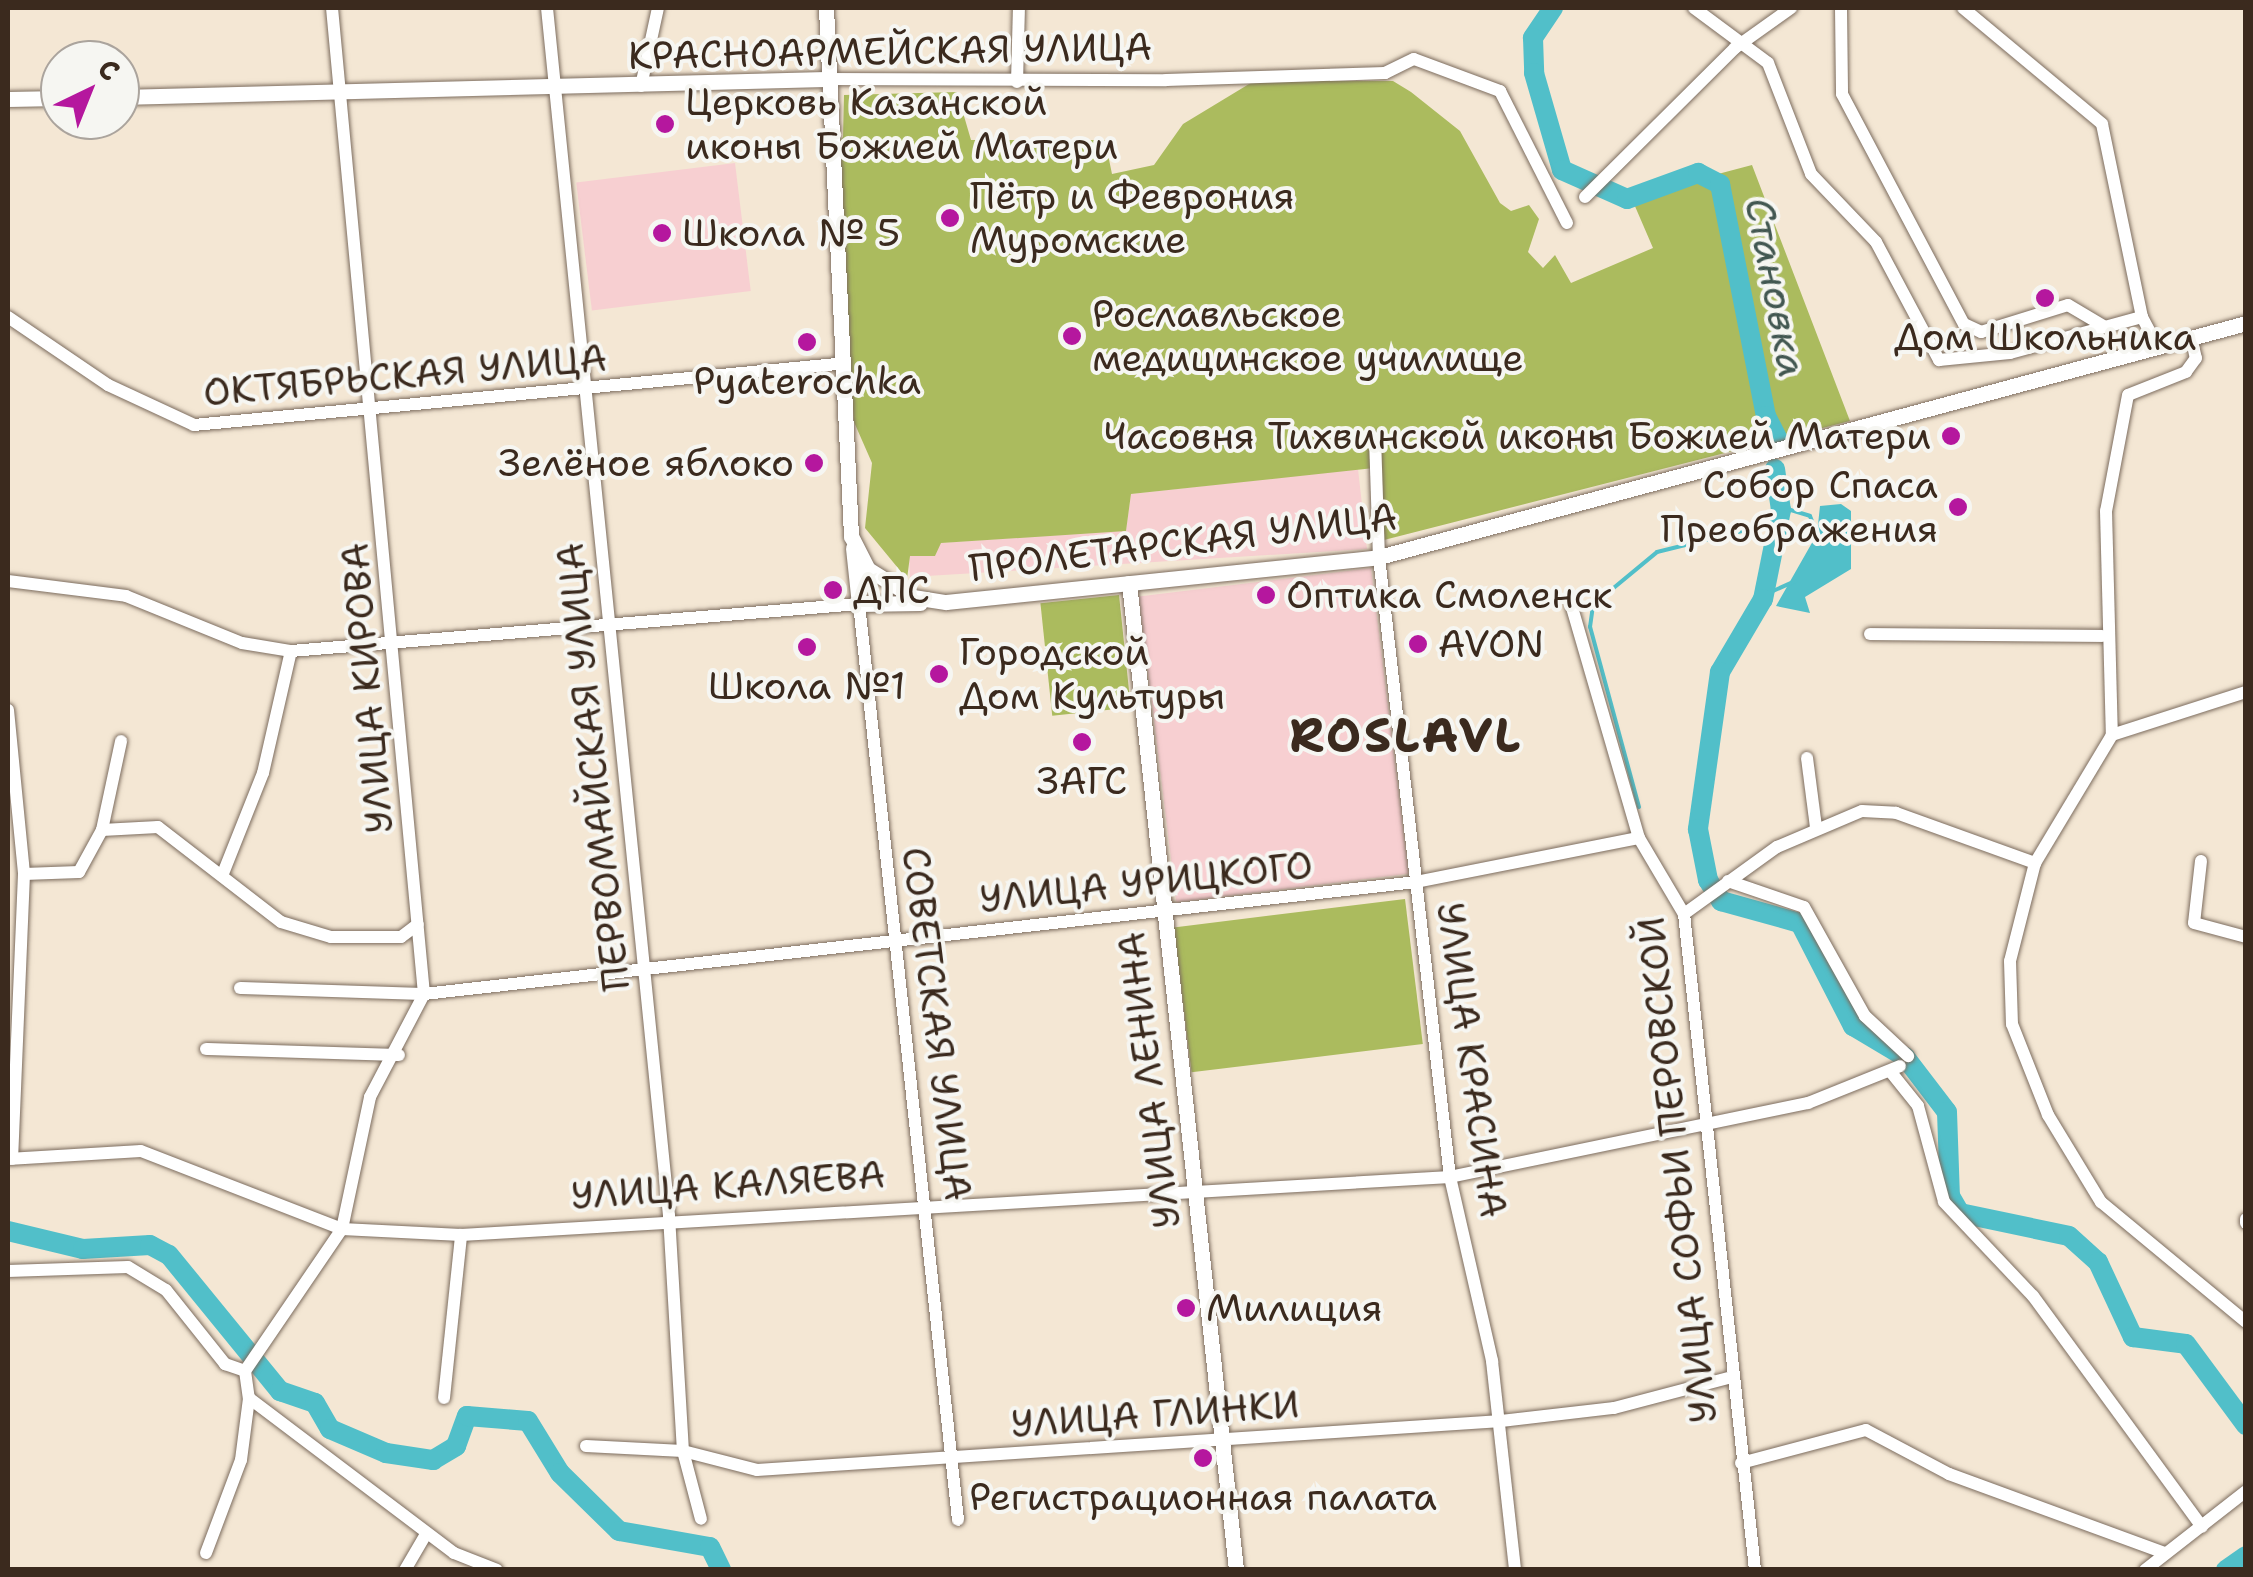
<!DOCTYPE html>
<meta charset="utf-8">
<style>
body{margin:0}
#map{position:relative;width:2253px;height:1577px;overflow:hidden;background:#f4e7d4;font-family:"Shantell Sans",sans-serif}
div>[style]{position:absolute}
[style*='--x']{left:calc(var(--x)*1px);top:calc(var(--y)*1px);width:calc(var(--w)*1px);rotate:calc(var(--a)*1deg)}
.built>*{inset:0;background:#f7cfd1;transform-origin:0 0}
.green>*{inset:0;background:#abbb5e;transform-origin:0 0}
.water>*{inset:0;background:#51bfc9}
.stream>*{height:4px;margin:-2px;padding:0 2px;transform-origin:2px;border-radius:2px;background:#51bfc9}
.river>*{height:20px;margin:-10px;padding:0 10px;transform-origin:10px;border-radius:10px;background:#51bfc9}
.roads{filter:drop-shadow(0 0 2px #7c6c5e) drop-shadow(0 0 2px #7c6c5e)}
.minor>*{height:12px;margin:-6px;padding:0 6px;transform-origin:6px;border-radius:6px;background:#fff}
.major>*{height:15px;margin:-7.5px;padding:0 7.5px;transform-origin:7.5px;border-radius:7.5px;background:#fff}
.dots>*{width:28px;height:28px;translate:-50% -50%;box-sizing:border-box;border:5px solid #f6f6f2;border-radius:50%}
span{translate:-50% -50%;white-space:nowrap;text-align:center;line-height:1.15;-webkit-text-stroke:8px #f6f6f2;paint-order:stroke}
.street-label{font-size:38px;color:#3b2a1e}
.poi-label{font-size:38px;color:#3b2a1e}
.left{translate:0 -50%;text-align:left}
.right{translate:-100% -50%;text-align:right}
.water-label{font-size:40px;color:#425751;font-style:italic}
.district-label{font-size:48px;color:#3b2a1e;font-weight:700;letter-spacing:2.5px}
.frame{position:absolute;inset:0;border:10px solid #3b2a1e;pointer-events:none}
.north{position:absolute;left:40px;top:40px;width:100px;height:100px;box-sizing:border-box;background:#f6f6f2;border:2px solid #aba49d;border-radius:50%;rotate:43deg;font-size:28px;font-weight:700;line-height:40px;text-align:center;color:#3b2a1e}
.north::after{content:'';display:block;margin:auto;width:35px;height:45px;background:#b5179e;clip-path:polygon(50% 0,100% 100%,50% 72%,0 100%)}
</style>
<div id="map">
<div class="built">
<div style="left:735px;top:163px;width:129px;height:160px;rotate:83deg"></div>
<div style="clip-path:polygon(1358px 469px,1367px 549px,910px 577px,909px 556px,935px 556px,940px 543px,1126px 530px,1131px 494px)"></div>
<div style="left:1371px;top:568px;width:308px;height:234px;rotate:83deg"></div>
</div>
<div class="green">
<div style="clip-path:polygon(1254px 81px,1393px 81px,1411px 92px,1460px 131px,1500px 203px,1511px 211px,1529px 205px,1539px 219px,1528px 252px,1543px 268px,1555px 255px,1571px 283px,1653px 248px,1631px 197px,1752px 165px,1850px 421px,1384px 540px,1374px 468px,1131px 494px,1126px 531px,941px 543px,935px 556px,910px 556px,907px 579px,865px 528px,872px 463px,854px 422px,833px 147px,843px 137px,844px 95px,957px 92px,971px 140px,1105px 140px,1112px 174px,1154px 165px,1183px 124px)"></div>
<div style="left:1119px;top:595px;width:113px;height:79px;rotate:84deg"></div>
<div style="left:1405px;top:899px;width:146px;height:233px;rotate:83deg"></div>
</div>
<div class="water">
<div style="clip-path:polygon(1841px 504px,1851px 511px,1851px 569px,1805px 597px,1810px 613px,1776px 606px,1817px 534px,1820px 506px)"></div>
</div>
<div class="stream">
<div style="--x:1781;--y:507;--w:30;--a:17"></div>
<div style="--x:1810;--y:516;--w:19;--a:69"></div>
<div style="--x:1764;--y:595;--w:34;--a:-24"></div>
<div style="--x:1639;--y:807;--w:187;--a:-105.2"></div>
<div style="--x:1590;--y:627;--w:22;--a:-82"></div>
<div style="--x:1593;--y:605;--w:83;--a:-39.6"></div>
<div style="--x:1657;--y:552;--w:125;--a:-13.9"></div>
</div>
<div class="river">
<div style="--x:1553;--y:8;--w:36;--a:124"></div>
<div style="--x:1533;--y:38;--w:35;--a:88"></div>
<div style="--x:1534;--y:73;--w:101;--a:73.9"></div>
<div style="--x:1562;--y:170;--w:71;--a:24"></div>
<div style="--x:1627;--y:199;--w:76;--a:-20.1"></div>
<div style="--x:1698;--y:173;--w:25;--a:27"></div>
<div style="--x:1720;--y:184;--w:237;--a:78.8"></div>
<div style="--x:1766;--y:416;--w:31;--a:63"></div>
<div style="--x:1775;--y:469;--w:41;--a:81.7"></div>
<div style="--x:1781;--y:510;--w:91;--a:101.4"></div>
<div style="--x:1763;--y:599;--w:85;--a:120.5"></div>
<div style="--x:1720;--y:672;--w:159;--a:98"></div>
<div style="--x:1698;--y:829;--w:52;--a:78.9"></div>
<div style="--x:1708;--y:880;--w:25;--a:58"></div>
<div style="--x:1721;--y:901;--w:82;--a:15.6"></div>
<div style="--x:1800;--y:923;--w:116;--a:62.8"></div>
<div style="--x:1853;--y:1026;--w:61;--a:30.8"></div>
<div style="--x:1905;--y:1057;--w:69;--a:52.6"></div>
<div style="--x:1947;--y:1112;--w:84;--a:88"></div>
<div style="--x:1950;--y:1196;--w:20;--a:60"></div>
<div style="--x:1960;--y:1213;--w:111;--a:11.9"></div>
<div style="--x:2069;--y:1236;--w:39;--a:42"></div>
<div style="--x:2098;--y:1262;--w:83;--a:65"></div>
<div style="--x:2133;--y:1337;--w:53;--a:7.5"></div>
<div style="--x:2186;--y:1344;--w:101;--a:53.5"></div>
<div style="--x:8;--y:1231;--w:77;--a:13.5"></div>
<div style="--x:83;--y:1249;--w:67;--a:-3.4"></div>
<div style="--x:150;--y:1245;--w:21;--a:28"></div>
<div style="--x:169;--y:1255;--w:176;--a:50.8"></div>
<div style="--x:280;--y:1391;--w:37;--a:19"></div>
<div style="--x:315;--y:1403;--w:30;--a:60"></div>
<div style="--x:330;--y:1429;--w:61;--a:23.2"></div>
<div style="--x:386;--y:1453;--w:48;--a:8.5"></div>
<div style="--x:433;--y:1460;--w:27;--a:-31"></div>
<div style="--x:456;--y:1446;--w:32;--a:-70"></div>
<div style="--x:467;--y:1416;--w:61;--a:4.7"></div>
<div style="--x:528;--y:1421;--w:61;--a:58.4"></div>
<div style="--x:560;--y:1473;--w:83;--a:44.5"></div>
<div style="--x:619;--y:1531;--w:92;--a:10"></div>
<div style="--x:710;--y:1547;--w:25;--a:64"></div>
<div style="--x:2226;--y:1570;--w:24;--a:-35"></div>
</div>
<div class="roads">
<div class="minor">
<div style="--x:547;--y:8;--w:1214;--a:84.23"></div>
<div style="--x:669;--y:1216;--w:235;--a:86.6"></div>
<div style="--x:683;--y:1451;--w:70;--a:75.2"></div>
<div style="--x:1694;--y:8;--w:92;--a:36.6"></div>
<div style="--x:1768;--y:63;--w:119;--a:68.8"></div>
<div style="--x:1811;--y:174;--w:94;--a:46.3"></div>
<div style="--x:1876;--y:242;--w:134;--a:61.9"></div>
<div style="--x:1939;--y:360;--w:71;--a:-5.6"></div>
<div style="--x:2010;--y:353;--w:137;--a:-15.3"></div>
<div style="--x:1841;--y:8;--w:86;--a:89.3"></div>
<div style="--x:1842;--y:94;--w:260;--a:62.1"></div>
<div style="--x:1964;--y:324;--w:19;--a:25"></div>
<div style="--x:1981;--y:332;--w:91;--a:-17.2"></div>
<div style="--x:2068;--y:305;--w:43;--a:30.7"></div>
<div style="--x:1963;--y:8;--w:181;--a:39.8"></div>
<div style="--x:2102;--y:124;--w:197;--a:78.3"></div>
<div style="--x:2142;--y:317;--w:32;--a:62"></div>
<div style="--x:826;--y:79;--w:340;--a:0.2"></div>
<div style="--x:1166;--y:80;--w:219;--a:-1.8"></div>
<div style="--x:1385;--y:73;--w:32;--a:-26"></div>
<div style="--x:1414;--y:59;--w:92;--a:20.4"></div>
<div style="--x:1500;--y:91;--w:148;--a:63.1"></div>
<div style="--x:1017;--y:82;--w:74;--a:-88.5"></div>
<div style="--x:641;--y:86;--w:80;--a:-77.7"></div>
<div style="--x:1585;--y:197;--w:211;--a:-44.8"></div>
<div style="--x:1735;--y:48;--w:69;--a:-35.5"></div>
<div style="--x:8;--y:317;--w:121;--a:34.2"></div>
<div style="--x:108;--y:385;--w:95;--a:24.9"></div>
<div style="--x:194;--y:425;--w:646;--a:-5.42"></div>
<div style="--x:2191;--y:337;--w:22;--a:77"></div>
<div style="--x:2196;--y:358;--w:17;--a:126"></div>
<div style="--x:2186;--y:372;--w:62;--a:158.4"></div>
<div style="--x:2128;--y:395;--w:118;--a:100.7"></div>
<div style="--x:2106;--y:511;--w:224;--a:88.5"></div>
<div style="--x:2112;--y:735;--w:149;--a:121"></div>
<div style="--x:2035;--y:863;--w:101;--a:104.3"></div>
<div style="--x:2010;--y:961;--w:63;--a:88.2"></div>
<div style="--x:2012;--y:1024;--w:98;--a:68.4"></div>
<div style="--x:2048;--y:1115;--w:102;--a:58.7"></div>
<div style="--x:2101;--y:1202;--w:188;--a:39.6"></div>
<div style="--x:1375;--y:438;--w:119;--a:88.1"></div>
<div style="--x:1379;--y:557;--w:624;--a:83.47"></div>
<div style="--x:1450;--y:1177;--w:189;--a:77.1"></div>
<div style="--x:1492;--y:1361;--w:210;--a:83.7"></div>
<div style="--x:8;--y:581;--w:119;--a:7.2"></div>
<div style="--x:126;--y:596;--w:125;--a:22.1"></div>
<div style="--x:242;--y:643;--w:50;--a:9.3"></div>
<div style="--x:291;--y:651;--w:570;--a:-4.73"></div>
<div style="--x:859;--y:604;--w:921;--a:83.83"></div>
<div style="--x:1571;--y:604;--w:244;--a:73.8"></div>
<div style="--x:1639;--y:838;--w:88;--a:59.4"></div>
<div style="--x:1684;--y:914;--w:660;--a:83.82"></div>
<div style="--x:1870;--y:634;--w:232;--a:0.5"></div>
<div style="--x:8;--y:710;--w:165;--a:84.4"></div>
<div style="--x:24;--y:874;--w:285;--a:92.4"></div>
<div style="--x:2112;--y:735;--w:141;--a:-17.8"></div>
<div style="--x:1807;--y:758;--w:70;--a:82.6"></div>
<div style="--x:102;--y:830;--w:91;--a:-77.9"></div>
<div style="--x:2201;--y:861;--w:62;--a:96.4"></div>
<div style="--x:2194;--y:923;--w:54;--a:15.1"></div>
<div style="--x:24;--y:874;--w:55;--a:-2.1"></div>
<div style="--x:79;--y:872;--w:48;--a:-61.3"></div>
<div style="--x:102;--y:830;--w:56;--a:-3.1"></div>
<div style="--x:158;--y:827;--w:155;--a:37.7"></div>
<div style="--x:281;--y:922;--w:52;--a:16.7"></div>
<div style="--x:331;--y:937;--w:70;--a:0"></div>
<div style="--x:401;--y:937;--w:21;--a:-37"></div>
<div style="--x:222;--y:876;--w:111;--a:-68.3"></div>
<div style="--x:263;--y:773;--w:125;--a:-77.1"></div>
<div style="--x:1728;--y:881;--w:80;--a:18.9"></div>
<div style="--x:1804;--y:907;--w:125;--a:60.8"></div>
<div style="--x:1865;--y:1016;--w:59;--a:42.9"></div>
<div style="--x:1684;--y:914;--w:115;--a:-35.8"></div>
<div style="--x:1777;--y:847;--w:92;--a:-23"></div>
<div style="--x:1862;--y:811;--w:34;--a:3"></div>
<div style="--x:1896;--y:813;--w:148;--a:19.8"></div>
<div style="--x:240;--y:988;--w:184;--a:1.9"></div>
<div style="--x:424;--y:994;--w:998;--a:-6.44"></div>
<div style="--x:1416;--y:882;--w:227;--a:-11.2"></div>
<div style="--x:206;--y:1049;--w:193;--a:1.8"></div>
<div style="--x:1890;--y:1071;--w:45;--a:51.3"></div>
<div style="--x:1918;--y:1106;--w:99;--a:74.8"></div>
<div style="--x:1944;--y:1202;--w:129;--a:46.6"></div>
<div style="--x:2033;--y:1296;--w:286;--a:53.8"></div>
<div style="--x:8;--y:1159;--w:133;--a:-3.4"></div>
<div style="--x:141;--y:1151;--w:216;--a:21.2"></div>
<div style="--x:342;--y:1229;--w:119;--a:2.9"></div>
<div style="--x:461;--y:1235;--w:991;--a:-3.36"></div>
<div style="--x:1450;--y:1177;--w:366;--a:-11.7"></div>
<div style="--x:1808;--y:1103;--w:99;--a:-21.9"></div>
<div style="--x:2246;--y:1219;--w:4;--a:90"></div>
<div style="--x:8;--y:1271;--w:120;--a:-1.9"></div>
<div style="--x:128;--y:1267;--w:44;--a:31.2"></div>
<div style="--x:166;--y:1290;--w:95;--a:51.4"></div>
<div style="--x:225;--y:1364;--w:21;--a:19"></div>
<div style="--x:245;--y:1371;--w:27;--a:82"></div>
<div style="--x:249;--y:1398;--w:257;--a:37.1"></div>
<div style="--x:454;--y:1553;--w:46;--a:21.6"></div>
<div style="--x:245;--y:1371;--w:172;--a:-55.7"></div>
<div style="--x:342;--y:1229;--w:135;--a:-78"></div>
<div style="--x:370;--y:1097;--w:116;--a:-62.3"></div>
<div style="--x:424;--y:994;--w:990;--a:-95.33"></div>
<div style="--x:444;--y:1398;--w:164;--a:-84"></div>
<div style="--x:586;--y:1446;--w:97;--a:3"></div>
<div style="--x:683;--y:1451;--w:76;--a:14.4"></div>
<div style="--x:757;--y:1470;--w:746;--a:-3.77"></div>
<div style="--x:1501;--y:1421;--w:114;--a:-6.6"></div>
<div style="--x:1614;--y:1408;--w:118;--a:-14.7"></div>
<div style="--x:1741;--y:1463;--w:129;--a:-14.8"></div>
<div style="--x:1866;--y:1430;--w:94;--a:27.9"></div>
<div style="--x:1949;--y:1474;--w:230;--a:20.1"></div>
<div style="--x:206;--y:1553;--w:99;--a:-69.4"></div>
<div style="--x:241;--y:1460;--w:63;--a:-82.6"></div>
<div style="--x:405;--y:1570;--w:42;--a:-59.7"></div>
<div style="--x:2145;--y:1570;--w:128;--a:-38"></div>
</div>
<div class="major">
<div style="--x:826;--y:8;--w:529;--a:87.29"></div>
<div style="--x:851;--y:536;--w:37;--a:63"></div>
<div style="--x:868;--y:569;--w:53;--a:31.9"></div>
<div style="--x:913;--y:597;--w:33;--a:9"></div>
<div style="--x:946;--y:602;--w:435;--a:-5.9"></div>
<div style="--x:1379;--y:557;--w:898;--a:-15.1"></div>
<div style="--x:120;--y:97;--w:706;--a:-1.46"></div>
<div style="--x:8;--y:99;--w:52;--a:-1.1"></div>
<div style="--x:853;--y:548;--w:56;--a:83.9"></div>
<div style="--x:859;--y:604;--w:61;--a:-0.9"></div>
<div style="--x:1129;--y:583;--w:993;--a:83.81"></div>
</div>
</div>
<div class="dots">
<div style="left:665px;top:124px;background:#b5179e"></div>
<div style="left:950px;top:218px;background:#b5179e"></div>
<div style="left:662px;top:233px;background:#b5179e"></div>
<div style="left:2045px;top:298px;background:#b5179e"></div>
<div style="left:1072px;top:336px;background:#b5179e"></div>
<div style="left:807px;top:342px;background:#b5179e"></div>
<div style="left:1951px;top:436px;background:#b5179e"></div>
<div style="left:814px;top:463px;background:#b5179e"></div>
<div style="left:1958px;top:507px;background:#b5179e"></div>
<div style="left:833px;top:590px;background:#b5179e"></div>
<div style="left:1266px;top:595px;background:#b5179e"></div>
<div style="left:1418px;top:644px;background:#b5179e"></div>
<div style="left:807px;top:647px;background:#b5179e"></div>
<div style="left:939px;top:674px;background:#b5179e"></div>
<div style="left:1082px;top:742px;background:#b5179e"></div>
<div style="left:1186px;top:1308px;background:#b5179e"></div>
<div style="left:1203px;top:1458px;background:#b5179e"></div>
</div>
<div class="street-label">
<span style="left:890px;top:51px;rotate:-1deg">КРАСНОАРМЕЙСКАЯ УЛИЦА</span>
<span style="left:405px;top:375px;rotate:-5deg">ОКТЯБРЬСКАЯ УЛИЦА</span>
<span style="left:1183px;top:542px;rotate:-7deg">ПРОЛЕТАРСКАЯ УЛИЦА</span>
<span style="left:367px;top:688px;rotate:-95deg">УЛИЦА КИРОВА</span>
<span style="left:593px;top:767px;rotate:-96deg">ПЕРВОМАЙСКАЯ УЛИЦА</span>
<span style="left:1146px;top:882px;rotate:-6deg">УЛИЦА УРИЦКОГО</span>
<span style="left:937px;top:1024px;rotate:83deg">СОВЕТСКАЯ УЛИЦА</span>
<span style="left:1472px;top:1060px;rotate:82deg">УЛИЦА КРАСИНА</span>
<span style="left:1149px;top:1080px;rotate:-97deg">УЛИЦА ЛЕНИНА</span>
<span style="left:1677px;top:1170px;rotate:-96deg">УЛИЦА СОФЬИ ПЕРОВСКОЙ</span>
<span style="left:728px;top:1185px;rotate:-4deg">УЛИЦА КАЛЯЕВА</span>
<span style="left:1155px;top:1414px;rotate:-4deg">УЛИЦА ГЛИНКИ</span>
</div>
<div class="poi-label">
<span class="left" style="left:685px;top:124px">Церковь Казанской<br>иконы Божией Матери</span>
<span class="left" style="left:970px;top:218px">Пётр и Феврония<br>Муромские</span>
<span class="left" style="left:682px;top:233px">Школа № 5</span>
<span class="left" style="left:1092px;top:336px">Рославльское<br>медицинское училище</span>
<span style="left:2045px;top:337px">Дом Школьника</span>
<span style="left:807px;top:381px">Pyaterochka</span>
<span class="right" style="left:1931px;top:436px">Часовня Тихвинской иконы Божией Матери</span>
<span class="right" style="left:794px;top:463px">Зелёное яблоко</span>
<span class="right" style="left:1938px;top:507px">Собор Спаса<br>Преображения</span>
<span class="left" style="left:853px;top:590px">ДПС</span>
<span class="left" style="left:1286px;top:595px">Оптика Смоленск</span>
<span class="left" style="left:1438px;top:644px">AVON</span>
<span class="left" style="left:959px;top:674px">Городской<br>Дом Культуры</span>
<span style="left:807px;top:686px">Школа №1</span>
<span style="left:1082px;top:781px">ЗАГС</span>
<span class="left" style="left:1206px;top:1308px">Милиция</span>
<span style="left:1203px;top:1497px">Регистрационная палата</span>
</div>
<div class="water-label">
<span style="left:1776px;top:287px;rotate:79deg">Становка</span>
</div>
<div class="district-label">
<span style="left:1406px;top:736px">ROSLAVL</span>
</div>
<div class="frame"></div>
<div class="north">С</div>
</div>
